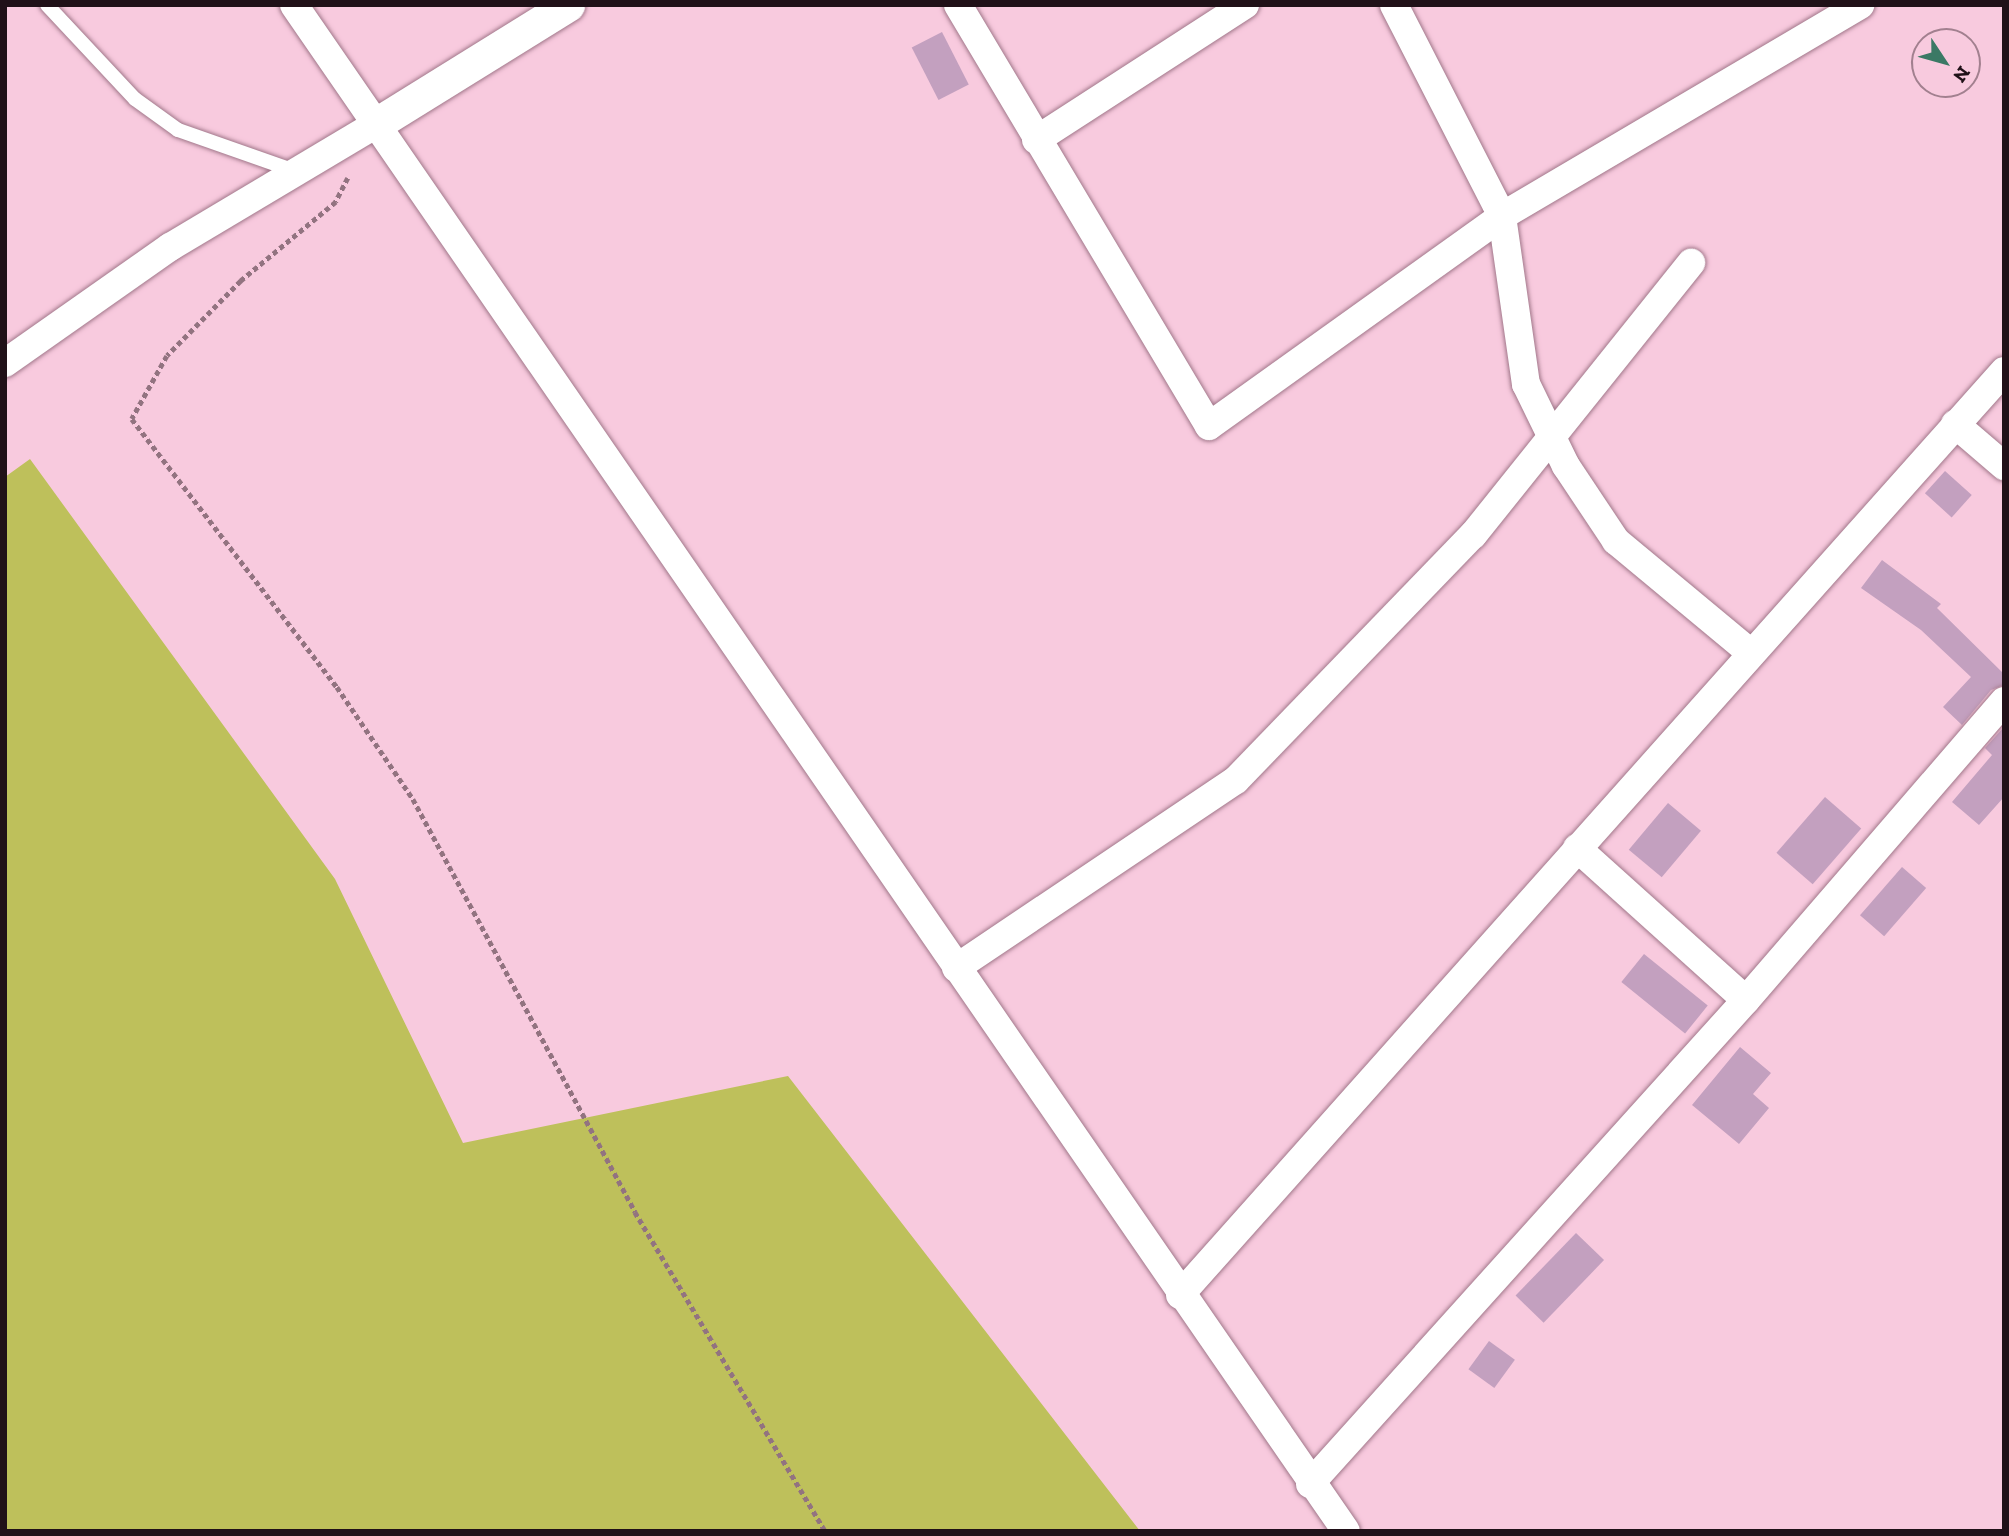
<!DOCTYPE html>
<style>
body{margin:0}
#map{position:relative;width:2009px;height:1536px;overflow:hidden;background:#f8cade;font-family:"Zilla Slab",serif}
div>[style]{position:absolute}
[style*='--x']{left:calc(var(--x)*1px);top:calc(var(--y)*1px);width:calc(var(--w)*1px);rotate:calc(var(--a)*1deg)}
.green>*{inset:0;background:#bec05b}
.building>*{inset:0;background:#c3a0bf;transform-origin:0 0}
.path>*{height:4.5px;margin-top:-2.25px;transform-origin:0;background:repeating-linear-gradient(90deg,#927380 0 5px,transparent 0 8.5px)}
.roads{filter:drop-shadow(0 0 2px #a1778a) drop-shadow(0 0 2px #a1778a)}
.service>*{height:14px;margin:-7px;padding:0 7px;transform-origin:7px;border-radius:7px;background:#fff}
.minor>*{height:28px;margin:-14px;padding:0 14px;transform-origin:14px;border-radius:14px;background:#fff}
.tertiary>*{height:33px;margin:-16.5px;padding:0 16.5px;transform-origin:16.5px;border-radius:16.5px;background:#fff}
span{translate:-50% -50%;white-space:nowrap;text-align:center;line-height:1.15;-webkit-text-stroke:5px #f8cade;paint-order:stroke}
.frame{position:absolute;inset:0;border:7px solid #201118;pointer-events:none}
.north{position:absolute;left:1911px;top:28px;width:70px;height:70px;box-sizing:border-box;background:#f8cade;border:2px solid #a2808f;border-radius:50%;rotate:126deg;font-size:19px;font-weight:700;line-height:28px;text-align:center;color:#201118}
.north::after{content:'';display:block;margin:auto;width:24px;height:32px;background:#3b7965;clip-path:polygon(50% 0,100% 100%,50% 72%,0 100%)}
</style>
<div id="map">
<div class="green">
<div style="clip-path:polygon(30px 459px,335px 879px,463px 1143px,788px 1076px,1140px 1531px,5px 1531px,5px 477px)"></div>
</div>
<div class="building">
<div style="left:942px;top:32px;width:59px;height:34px;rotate:63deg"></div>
<div style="left:1945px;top:471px;width:36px;height:30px;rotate:42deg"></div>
<div style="clip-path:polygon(1882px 560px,1941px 604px,1937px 608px,2004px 674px,2004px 685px,1991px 690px,1962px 725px,1943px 707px,1971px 677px,1921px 630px,1861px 588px)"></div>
<div style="clip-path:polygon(2004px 727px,2004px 797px,1979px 825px,1952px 802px,1992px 755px,1985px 748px)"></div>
<div style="left:1825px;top:797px;width:48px;height:74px;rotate:41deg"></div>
<div style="left:1668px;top:803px;width:43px;height:61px;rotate:40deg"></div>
<div style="left:1902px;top:867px;width:32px;height:64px;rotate:41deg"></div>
<div style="left:1644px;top:954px;width:82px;height:36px;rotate:39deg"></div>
<div style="clip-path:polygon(1740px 1047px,1771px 1073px,1753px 1094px,1769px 1108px,1739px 1144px,1692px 1105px)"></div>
<div style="left:1576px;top:1233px;width:39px;height:87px;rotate:44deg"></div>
<div style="left:1489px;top:1341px;width:32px;height:35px;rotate:36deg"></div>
</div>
<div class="path">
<div style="--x:348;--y:178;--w:27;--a:117"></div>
<div style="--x:336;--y:202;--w:124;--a:140.3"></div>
<div style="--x:241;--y:281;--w:105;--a:134.6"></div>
<div style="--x:167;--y:356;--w:72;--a:119.1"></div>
<div style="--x:132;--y:419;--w:337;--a:52.6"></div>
<div style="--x:337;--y:687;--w:135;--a:55.8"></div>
<div style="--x:413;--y:799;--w:469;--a:61.7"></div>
<div style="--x:635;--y:1212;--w:371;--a:59.2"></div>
</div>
<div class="roads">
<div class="service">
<div style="--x:47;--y:5;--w:129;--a:46.9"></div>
<div style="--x:135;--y:99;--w:53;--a:35.8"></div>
<div style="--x:178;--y:130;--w:124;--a:19.3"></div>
</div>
<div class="minor">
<div style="--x:294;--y:5;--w:1853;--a:55.42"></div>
<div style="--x:958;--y:5;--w:490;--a:59.2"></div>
<div style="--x:1209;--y:426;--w:360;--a:-35.6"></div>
<div style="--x:1502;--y:216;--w:416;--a:-30.5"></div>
<div style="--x:1394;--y:5;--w:237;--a:62.9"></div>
<div style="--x:1502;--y:216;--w:170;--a:81.9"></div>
<div style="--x:1526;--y:384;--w:91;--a:64"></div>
<div style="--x:1566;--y:466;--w:90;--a:56.3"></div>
<div style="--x:1616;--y:541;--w:175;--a:39.7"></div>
<div style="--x:1036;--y:140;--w:249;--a:-32.9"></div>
<div style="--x:5;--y:363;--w:202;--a:-35.1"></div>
<div style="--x:170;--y:247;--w:240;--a:-30.8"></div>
<div style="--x:1955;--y:424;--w:65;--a:40.6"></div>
<div style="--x:1577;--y:848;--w:227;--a:42"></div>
<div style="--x:956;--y:968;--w:337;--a:-33.9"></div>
<div style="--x:1236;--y:780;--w:341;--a:-46"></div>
<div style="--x:1473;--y:535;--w:349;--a:-51.3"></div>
<div style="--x:1180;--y:1295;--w:1238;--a:-48.27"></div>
<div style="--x:1310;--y:1484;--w:651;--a:-47.99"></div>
<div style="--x:1746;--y:1000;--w:395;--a:-49.2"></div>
</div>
<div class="tertiary">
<div style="--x:376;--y:124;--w:226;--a:-31.8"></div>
</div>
</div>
<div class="frame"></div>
<div class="north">N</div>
</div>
